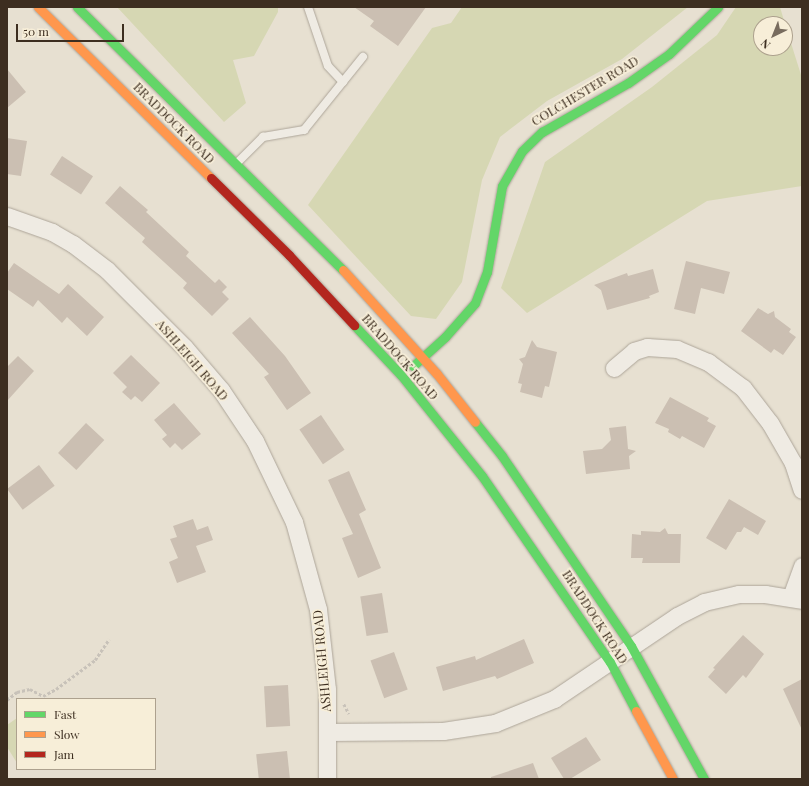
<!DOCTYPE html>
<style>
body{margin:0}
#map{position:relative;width:809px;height:786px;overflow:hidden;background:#e7e0d1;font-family:"Playfair Display",serif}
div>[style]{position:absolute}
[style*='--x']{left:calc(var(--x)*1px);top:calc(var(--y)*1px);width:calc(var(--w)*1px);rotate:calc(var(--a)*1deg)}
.green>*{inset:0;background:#d6d7b3}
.building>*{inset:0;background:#cbbfb2;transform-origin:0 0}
.path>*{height:2.5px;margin-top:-1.25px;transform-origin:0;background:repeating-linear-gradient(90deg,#c8c2b9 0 3px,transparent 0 5px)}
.roads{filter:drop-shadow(0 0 1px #ada599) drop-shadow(0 0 1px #ada599)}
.lane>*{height:8px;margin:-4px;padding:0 4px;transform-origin:4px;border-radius:4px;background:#efebe3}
.street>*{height:17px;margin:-8.5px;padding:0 8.5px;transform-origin:8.5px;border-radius:8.5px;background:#efebe3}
.fast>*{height:9px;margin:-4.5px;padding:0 4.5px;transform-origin:4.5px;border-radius:4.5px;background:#63d668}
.slow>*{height:9px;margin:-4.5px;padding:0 4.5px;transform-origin:4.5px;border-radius:4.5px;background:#ff974d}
.jam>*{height:9px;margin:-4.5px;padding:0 4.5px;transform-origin:4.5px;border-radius:4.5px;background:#b3261e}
span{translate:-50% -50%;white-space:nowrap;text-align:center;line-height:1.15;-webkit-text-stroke:3.5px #f7eed8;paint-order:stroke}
.street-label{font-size:13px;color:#3d2e20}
.frame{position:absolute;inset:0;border:8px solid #3d2e20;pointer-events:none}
.legend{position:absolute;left:16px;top:698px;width:140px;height:72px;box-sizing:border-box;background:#f7eed8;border:1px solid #ada18e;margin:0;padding:5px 7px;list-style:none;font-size:12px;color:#3d2e20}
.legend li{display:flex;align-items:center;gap:8px;height:20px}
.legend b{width:20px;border:1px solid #ada18e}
.north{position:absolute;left:753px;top:16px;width:40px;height:40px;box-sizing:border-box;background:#f7eed8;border:1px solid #ada18e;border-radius:50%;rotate:223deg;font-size:11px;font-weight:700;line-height:16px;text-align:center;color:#3d2e20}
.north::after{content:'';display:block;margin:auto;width:14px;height:18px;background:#786c5e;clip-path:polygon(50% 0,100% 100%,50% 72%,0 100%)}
.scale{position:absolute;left:16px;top:24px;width:108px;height:18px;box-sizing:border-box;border:2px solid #3d2e20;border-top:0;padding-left:5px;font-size:12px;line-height:14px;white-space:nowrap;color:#3d2e20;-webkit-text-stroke:3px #f7eed8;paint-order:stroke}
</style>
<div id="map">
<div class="green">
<div style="clip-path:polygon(117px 7px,278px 7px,278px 12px,254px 56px,233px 60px,246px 103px,224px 122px)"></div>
<div style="clip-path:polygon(462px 7px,688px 7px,622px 59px,547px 101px,500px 137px,482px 180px,462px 282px,436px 319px,411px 316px,308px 205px,432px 28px,451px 23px)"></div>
<div style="clip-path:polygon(736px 7px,780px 7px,785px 24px,761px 24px,761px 48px,785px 48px,785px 24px,802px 78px,802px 186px,707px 201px,527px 313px,501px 288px,545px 162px,652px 87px,717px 35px)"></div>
<div style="clip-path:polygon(17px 718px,17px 763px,7px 747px,7px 725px)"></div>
</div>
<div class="building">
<div style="clip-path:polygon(354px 7px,426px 7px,398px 46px,370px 26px,374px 21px)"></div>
<div style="clip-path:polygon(7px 69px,26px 92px,7px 108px)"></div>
<div style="clip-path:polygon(7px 138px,27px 141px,21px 176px,7px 174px)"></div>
<div style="left:62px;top:156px;width:37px;height:22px;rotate:33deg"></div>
<div style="clip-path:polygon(120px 186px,148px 210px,146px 212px,189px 252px,186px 256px,215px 283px,219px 279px,227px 287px,222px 292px,229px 299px,212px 316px,183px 288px,187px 283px,142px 242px,145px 238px,105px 203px)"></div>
<div style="clip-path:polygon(686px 261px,730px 272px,724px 294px,701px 288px,695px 314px,674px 309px)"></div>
<div style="clip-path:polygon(14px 263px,59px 294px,68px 284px,104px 317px,87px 336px,67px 317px,62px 323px,38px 300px,33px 307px,7px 289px,7px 273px)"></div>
<div style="clip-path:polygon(653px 269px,659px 292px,649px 296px,650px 298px,607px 310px,601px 290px,594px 285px,627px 273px,628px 276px)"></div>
<div style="clip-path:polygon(758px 308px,768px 314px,774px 311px,775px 317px,791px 329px,789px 332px,796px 337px,783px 355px,774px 349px,771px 353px,741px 331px)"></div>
<div style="clip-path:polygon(250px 317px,285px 356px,311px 393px,287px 410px,264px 377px,269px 374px,232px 333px)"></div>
<div style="clip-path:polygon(532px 340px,537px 347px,557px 352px,549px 387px,545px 386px,542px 398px,520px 392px,522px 384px,518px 383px,523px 364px,519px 359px,525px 357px)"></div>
<div style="clip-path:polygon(131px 355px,160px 383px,142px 402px,135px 396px,131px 400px,122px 392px,127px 387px,113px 373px)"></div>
<div style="clip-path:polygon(18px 356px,34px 371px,7px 401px,7px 367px)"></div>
<div style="clip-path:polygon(670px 397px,709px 418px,707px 421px,716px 426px,704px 448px,682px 436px,680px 439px,668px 432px,669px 429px,655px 423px)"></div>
<div style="clip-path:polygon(174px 403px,201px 434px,182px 450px,175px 443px,170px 448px,162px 439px,167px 435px,154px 420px)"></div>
<div style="left:321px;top:415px;width:42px;height:26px;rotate:56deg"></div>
<div style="left:86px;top:423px;width:25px;height:41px;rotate:43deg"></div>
<div style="clip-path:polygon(626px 426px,628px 449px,636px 451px,629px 456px,630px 469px,586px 474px,583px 451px,602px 449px,611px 440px,609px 428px)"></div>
<div style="left:39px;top:465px;width:26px;height:40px;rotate:53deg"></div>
<div style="clip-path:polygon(349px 471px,366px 510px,359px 514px,381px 568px,358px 578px,342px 538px,353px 534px,328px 480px)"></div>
<div style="clip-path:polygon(729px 499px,766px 521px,758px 535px,744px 527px,741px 532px,737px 532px,726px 550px,706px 538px)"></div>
<div style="clip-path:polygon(193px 519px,197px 530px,208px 526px,213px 540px,196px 546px,206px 572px,177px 583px,169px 562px,178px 558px,170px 539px,177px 537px,173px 526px)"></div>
<div style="clip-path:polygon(665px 528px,668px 534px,681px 534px,680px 563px,642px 563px,643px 558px,631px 558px,632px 534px,641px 535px,641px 531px,660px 532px)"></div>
<div style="left:382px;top:593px;width:40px;height:22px;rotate:81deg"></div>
<div style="clip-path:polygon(743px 635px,764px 654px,746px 678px,743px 675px,726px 694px,708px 677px,715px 669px,713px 668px)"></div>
<div style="clip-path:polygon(524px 639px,534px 663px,497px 679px,495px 676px,443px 691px,436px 667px,475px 656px,476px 660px)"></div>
<div style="left:394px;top:652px;width:40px;height:25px;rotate:70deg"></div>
<div style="clip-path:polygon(802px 679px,802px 730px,783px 689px)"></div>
<div style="left:288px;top:685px;width:41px;height:24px;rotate:87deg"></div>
<div style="clip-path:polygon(586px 737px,601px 760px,570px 779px,564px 779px,551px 758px)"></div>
<div style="left:287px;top:751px;width:28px;height:31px;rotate:84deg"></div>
<div style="clip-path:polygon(533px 763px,539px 779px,491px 779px,491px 777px)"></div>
</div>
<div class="path">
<div style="--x:7;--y:700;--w:13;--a:-39"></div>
<div style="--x:17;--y:692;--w:13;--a:-13"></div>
<div style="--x:30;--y:689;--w:15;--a:28"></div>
<div style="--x:43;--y:696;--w:15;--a:-28"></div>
<div style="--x:56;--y:689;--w:49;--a:-36.6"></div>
<div style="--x:95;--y:660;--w:25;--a:-56"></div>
<div style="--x:344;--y:704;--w:11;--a:63"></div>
</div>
<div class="roads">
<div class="lane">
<div style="--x:308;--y:7;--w:62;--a:71.3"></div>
<div style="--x:328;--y:66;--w:22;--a:47"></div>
<div style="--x:237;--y:163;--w:37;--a:-45"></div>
<div style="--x:263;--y:137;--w:42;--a:-9.7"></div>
<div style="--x:304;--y:130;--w:94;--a:-51.1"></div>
</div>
<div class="street">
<div style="--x:7;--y:216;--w:48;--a:19.6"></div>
<div style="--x:52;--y:232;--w:24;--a:30"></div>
<div style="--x:73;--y:244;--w:43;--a:37.4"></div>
<div style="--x:107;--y:270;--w:110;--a:45"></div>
<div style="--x:185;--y:348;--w:55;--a:49.4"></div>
<div style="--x:221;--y:390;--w:61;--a:56.3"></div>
<div style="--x:255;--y:441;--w:90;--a:64.3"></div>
<div style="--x:294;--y:522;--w:90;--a:74.6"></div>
<div style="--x:318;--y:609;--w:81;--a:83.6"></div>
<div style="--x:327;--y:689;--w:90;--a:90"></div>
<div style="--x:614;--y:368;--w:26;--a:-40"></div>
<div style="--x:634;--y:351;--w:14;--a:-17"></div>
<div style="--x:647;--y:347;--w:30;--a:4"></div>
<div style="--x:677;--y:349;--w:34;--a:23"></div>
<div style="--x:708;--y:362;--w:44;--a:36.6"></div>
<div style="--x:743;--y:388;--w:44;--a:52.4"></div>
<div style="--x:770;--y:423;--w:46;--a:60.1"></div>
<div style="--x:793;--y:463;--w:28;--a:72"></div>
<div style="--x:791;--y:597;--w:33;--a:-70"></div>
<div style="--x:327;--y:732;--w:116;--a:-0.5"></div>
<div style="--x:443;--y:731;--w:53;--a:-8.7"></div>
<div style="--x:495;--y:723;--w:64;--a:-22.1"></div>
<div style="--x:554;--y:699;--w:148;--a:-34"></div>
<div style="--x:677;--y:616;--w:30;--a:-27"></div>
<div style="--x:704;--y:602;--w:36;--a:-13"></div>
<div style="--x:739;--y:594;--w:26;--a:0"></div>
<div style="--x:765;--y:594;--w:37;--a:9"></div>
</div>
<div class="fast">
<div style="--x:77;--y:7;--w:374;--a:44.7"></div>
<div style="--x:354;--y:325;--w:69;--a:46.8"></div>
<div style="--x:401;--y:375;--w:129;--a:51.3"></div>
<div style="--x:482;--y:476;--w:226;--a:55.5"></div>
<div style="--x:610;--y:662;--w:55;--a:62"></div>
<div style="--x:413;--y:366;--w:43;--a:-42.2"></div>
<div style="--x:445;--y:337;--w:45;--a:-48.6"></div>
<div style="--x:475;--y:303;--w:33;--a:-69"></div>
<div style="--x:487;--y:272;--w:87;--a:-80.1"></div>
<div style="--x:502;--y:186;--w:40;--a:-60.3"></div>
<div style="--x:522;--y:151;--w:28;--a:-44"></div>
<div style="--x:542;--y:132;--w:99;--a:-29.7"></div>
<div style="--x:628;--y:83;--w:50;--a:-35.3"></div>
<div style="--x:669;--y:54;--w:68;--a:-43.8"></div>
<div style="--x:475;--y:422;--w:43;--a:51.5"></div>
<div style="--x:502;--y:456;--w:230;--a:55.8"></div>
<div style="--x:631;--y:646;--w:152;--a:61.2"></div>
</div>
<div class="slow">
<div style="--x:38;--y:7;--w:243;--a:44.7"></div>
<div style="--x:343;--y:270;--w:140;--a:47.9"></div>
<div style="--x:437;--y:374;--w:61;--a:51.6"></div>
<div style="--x:636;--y:711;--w:77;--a:61.4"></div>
</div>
<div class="jam">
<div style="--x:211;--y:178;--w:110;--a:44.6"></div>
<div style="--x:289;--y:255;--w:96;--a:47.1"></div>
</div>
</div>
<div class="street-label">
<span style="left:585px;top:91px;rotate:-31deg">COLCHESTER ROAD</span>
<span style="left:174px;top:123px;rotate:45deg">BRADDOCK ROAD</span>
<span style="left:400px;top:357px;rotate:49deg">BRADDOCK ROAD</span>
<span style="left:192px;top:360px;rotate:49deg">ASHLEIGH ROAD</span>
<span style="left:595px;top:617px;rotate:57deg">BRADDOCK ROAD</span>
<span style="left:322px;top:661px;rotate:-95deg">ASHLEIGH ROAD</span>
</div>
<div class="frame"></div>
<ul class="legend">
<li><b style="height:5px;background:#63d668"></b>Fast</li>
<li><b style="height:5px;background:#ff974d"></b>Slow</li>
<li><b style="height:5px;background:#b3261e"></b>Jam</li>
</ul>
<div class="north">N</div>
<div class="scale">50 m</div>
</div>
